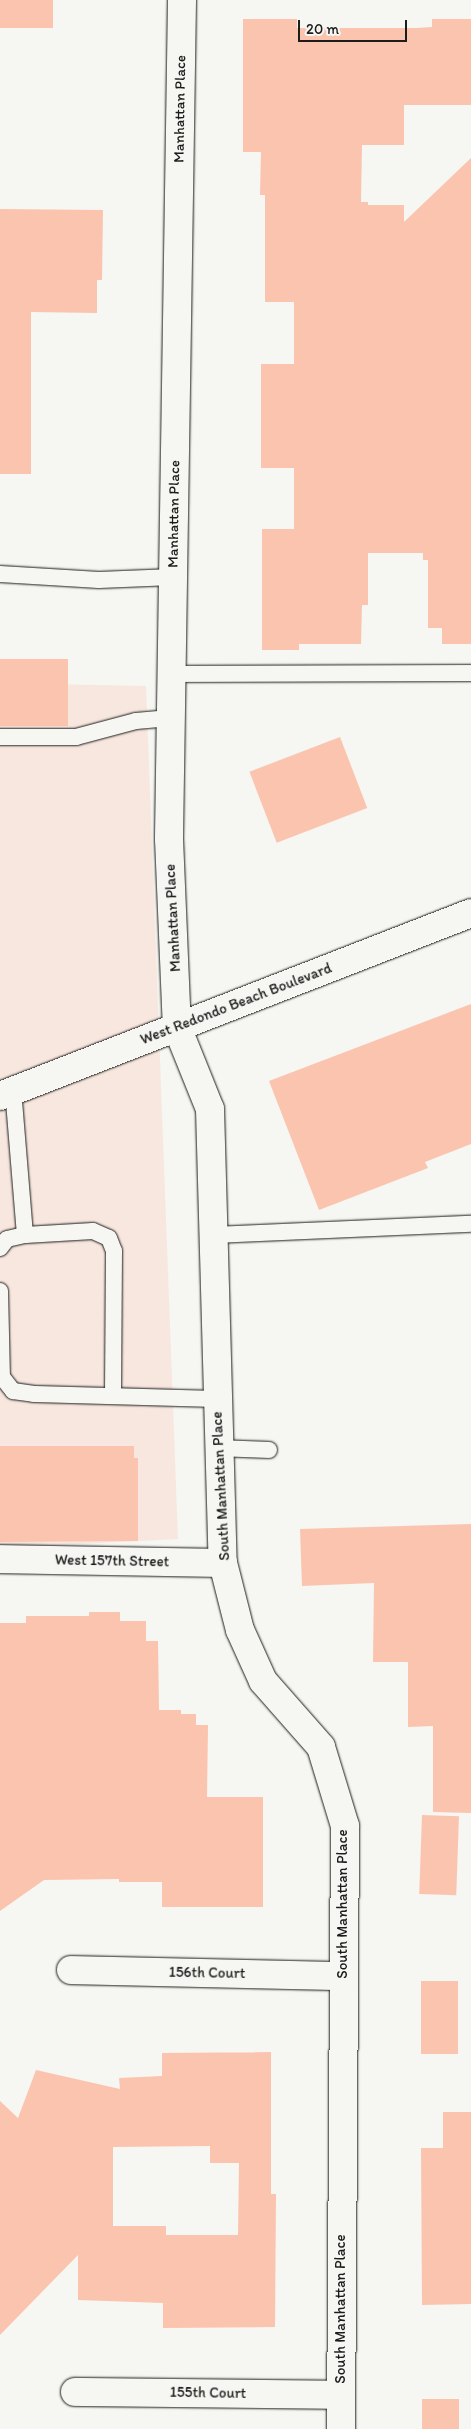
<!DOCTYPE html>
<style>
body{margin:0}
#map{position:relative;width:471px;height:2429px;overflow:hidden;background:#f6f6f2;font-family:Itim,sans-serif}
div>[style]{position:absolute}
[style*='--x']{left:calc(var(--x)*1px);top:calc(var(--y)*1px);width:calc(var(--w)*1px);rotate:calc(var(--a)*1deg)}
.built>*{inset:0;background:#f8e7de}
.building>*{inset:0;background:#fbc4af;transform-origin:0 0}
.roads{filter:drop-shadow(0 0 1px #1c1c1c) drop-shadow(0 0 1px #1c1c1c)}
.lane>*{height:16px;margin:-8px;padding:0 8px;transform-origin:8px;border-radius:8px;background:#f6f6f2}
.street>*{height:28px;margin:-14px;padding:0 14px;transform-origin:14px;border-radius:14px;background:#f6f6f2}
.primary>*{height:28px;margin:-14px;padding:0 14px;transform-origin:14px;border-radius:14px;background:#f6f6f2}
span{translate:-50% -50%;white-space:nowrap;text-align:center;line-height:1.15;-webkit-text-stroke:4px #f6f6f2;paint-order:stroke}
.street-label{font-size:15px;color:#1c1c1c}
.scale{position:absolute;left:298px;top:20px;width:109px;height:22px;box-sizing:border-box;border:2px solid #1c1c1c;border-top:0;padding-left:6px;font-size:15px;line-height:18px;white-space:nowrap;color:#1c1c1c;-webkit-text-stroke:4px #f6f6f2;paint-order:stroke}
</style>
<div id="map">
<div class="built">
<div style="clip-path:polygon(0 683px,146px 686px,178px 1539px,0 1548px)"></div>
</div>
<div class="building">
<div style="left:0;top:0;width:53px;height:28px"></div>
<div style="clip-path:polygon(243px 19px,297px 19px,297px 28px,417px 28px,432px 27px,432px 19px,471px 19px,471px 105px,404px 105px,404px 145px,362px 145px,361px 202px,368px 202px,368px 205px,404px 205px,404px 222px,471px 158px,471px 644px,442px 644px,442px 628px,428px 628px,428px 560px,423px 560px,423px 553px,368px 553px,368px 605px,362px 605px,361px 644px,299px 644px,299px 650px,262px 650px,262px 529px,294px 529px,294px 468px,261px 468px,261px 364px,294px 364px,294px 302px,265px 302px,265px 195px,260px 195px,261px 152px,243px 152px)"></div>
<div style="clip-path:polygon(0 209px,103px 210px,102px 280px,97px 280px,97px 313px,31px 312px,31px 474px,0 474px)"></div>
<div style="left:0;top:659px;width:68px;height:67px"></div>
<div style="left:340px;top:737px;width:76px;height:97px;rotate:69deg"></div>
<div style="clip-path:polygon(471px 1004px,471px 1144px,425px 1162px,428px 1168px,319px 1210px,269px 1081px)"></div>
<div style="clip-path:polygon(0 1446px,134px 1446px,134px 1458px,138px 1458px,138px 1541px,0 1542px)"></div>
<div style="clip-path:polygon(471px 1524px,471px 1813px,433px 1812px,433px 1726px,408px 1727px,408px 1662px,373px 1662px,374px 1583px,302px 1586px,300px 1529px)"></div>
<div style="clip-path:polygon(89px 1612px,120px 1612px,120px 1621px,146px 1621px,146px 1641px,158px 1641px,159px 1710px,181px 1710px,181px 1714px,196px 1714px,196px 1725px,208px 1725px,207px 1797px,263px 1797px,263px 1907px,162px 1907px,162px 1882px,119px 1882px,119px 1879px,44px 1880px,0 1911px,0 1623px,26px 1623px,26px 1616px,89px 1616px)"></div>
<div style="left:422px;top:1815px;width:37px;height:79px;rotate:2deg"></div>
<div style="left:421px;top:1981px;width:37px;height:73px"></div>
<div style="clip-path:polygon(evenodd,271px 2052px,271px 2194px,276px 2194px,275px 2327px,163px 2328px,163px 2303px,78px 2300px,78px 2255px,0 2335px,0 2101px,18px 2118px,36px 2070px,120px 2089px,119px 2078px,162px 2076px,162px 2053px,271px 2052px,210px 2146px,210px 2163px,239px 2163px,238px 2235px,166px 2235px,166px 2226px,113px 2226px,113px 2147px,210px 2146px)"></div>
<div style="clip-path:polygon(443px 2112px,471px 2112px,471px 2304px,422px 2305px,421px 2148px,443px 2148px)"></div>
<div style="left:422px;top:2399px;width:37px;height:30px"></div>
</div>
<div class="roads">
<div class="lane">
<div style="--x:0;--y:574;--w:99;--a:3.5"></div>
<div style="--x:99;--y:580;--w:74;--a:-2.3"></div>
<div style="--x:171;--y:674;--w:300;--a:-0.2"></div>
<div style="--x:0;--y:737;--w:76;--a:0"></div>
<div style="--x:76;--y:737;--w:62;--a:-14.9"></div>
<div style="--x:136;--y:721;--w:34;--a:-5"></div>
<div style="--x:25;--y:1235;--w:68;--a:-3.4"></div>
<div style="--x:93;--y:1231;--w:17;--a:24"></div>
<div style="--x:109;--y:1238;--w:14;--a:69"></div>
<div style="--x:114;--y:1251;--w:145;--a:90.4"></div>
<div style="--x:214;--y:1235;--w:257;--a:-2.5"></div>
<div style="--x:0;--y:1248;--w:11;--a:-52"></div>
<div style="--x:7;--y:1239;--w:18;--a:-13"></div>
<div style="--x:25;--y:1235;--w:145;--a:-94.7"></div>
<div style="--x:0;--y:1291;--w:86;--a:88.7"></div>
<div style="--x:2;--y:1377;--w:18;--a:52"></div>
<div style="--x:13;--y:1391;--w:21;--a:8"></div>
<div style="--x:34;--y:1394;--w:183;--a:1.6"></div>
<div style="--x:218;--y:1448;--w:51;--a:2.2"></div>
</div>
<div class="street">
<div style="--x:182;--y:0;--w:839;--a:90.89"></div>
<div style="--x:169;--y:839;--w:188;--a:87.6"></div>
<div style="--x:177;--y:1027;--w:88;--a:68.1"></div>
<div style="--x:210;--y:1109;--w:454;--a:88.4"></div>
<div style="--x:223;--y:1563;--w:69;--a:75.8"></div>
<div style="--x:240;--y:1630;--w:56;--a:65.7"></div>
<div style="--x:263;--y:1681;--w:88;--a:48.7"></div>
<div style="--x:321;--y:1747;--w:83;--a:73.1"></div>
<div style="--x:345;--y:1826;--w:603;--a:90.38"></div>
<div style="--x:0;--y:1559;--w:223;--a:1"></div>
<div style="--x:71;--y:1970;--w:272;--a:1.3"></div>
<div style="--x:75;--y:2392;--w:266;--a:0.6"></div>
</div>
<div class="primary">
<div style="--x:0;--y:1096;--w:505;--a:-21.23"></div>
</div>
</div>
<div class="street-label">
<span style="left:180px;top:109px;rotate:-89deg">Manhattan Place</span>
<span style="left:174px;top:514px;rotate:-89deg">Manhattan Place</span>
<span style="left:173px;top:918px;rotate:-93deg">Manhattan Place</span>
<span style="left:236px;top:1004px;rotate:-21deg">West Redondo Beach Boulevard</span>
<span style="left:221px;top:1486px;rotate:-93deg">South Manhattan Place</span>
<span style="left:112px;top:1561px;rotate:1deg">West 157th Street</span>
<span style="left:343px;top:1904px;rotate:-90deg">South Manhattan Place</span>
<span style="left:207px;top:1973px;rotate:1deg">156th Court</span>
<span style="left:341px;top:2309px;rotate:-90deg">South Manhattan Place</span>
<span style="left:208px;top:2393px;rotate:1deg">155th Court</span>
</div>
<div class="scale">20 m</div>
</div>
